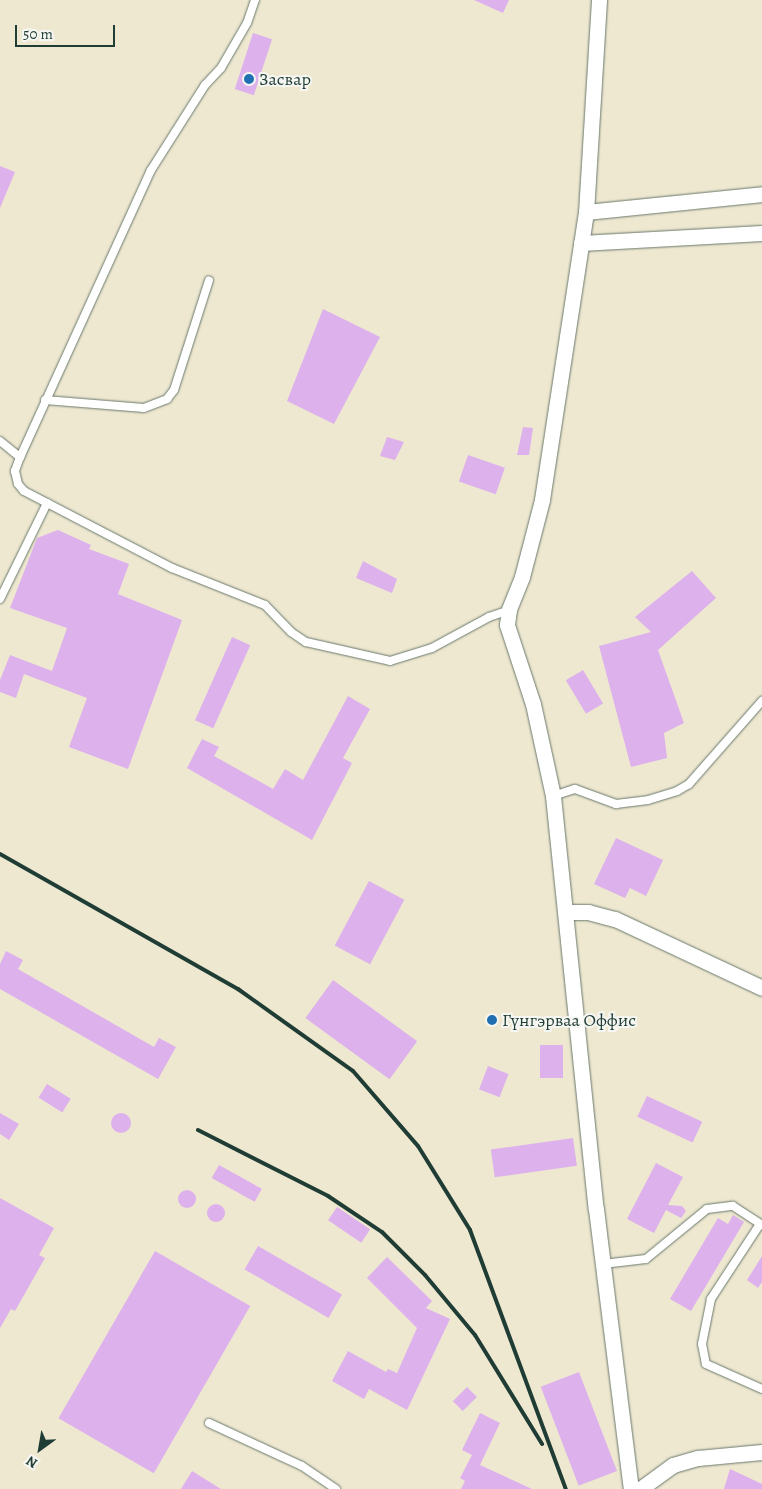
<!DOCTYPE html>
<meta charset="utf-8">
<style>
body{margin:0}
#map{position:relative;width:762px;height:1489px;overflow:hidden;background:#efe8d1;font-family:Alegreya,serif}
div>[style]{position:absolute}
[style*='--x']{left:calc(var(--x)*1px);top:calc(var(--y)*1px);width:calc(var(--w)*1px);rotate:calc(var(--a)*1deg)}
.building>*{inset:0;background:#ddb1ec;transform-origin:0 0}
.round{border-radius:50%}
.roads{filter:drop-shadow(0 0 1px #68796b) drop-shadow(0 0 1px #68796b)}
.service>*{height:8px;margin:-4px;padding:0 4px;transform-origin:4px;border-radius:4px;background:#fff}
.minor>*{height:15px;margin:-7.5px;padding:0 7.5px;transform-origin:7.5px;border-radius:7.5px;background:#fff}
.rail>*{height:4px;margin:-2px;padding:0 2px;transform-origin:2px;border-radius:2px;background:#1f3d34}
.dots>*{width:14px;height:14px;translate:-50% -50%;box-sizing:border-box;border:2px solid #f6f6f2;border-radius:50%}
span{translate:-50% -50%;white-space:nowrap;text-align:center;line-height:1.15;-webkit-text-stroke:4px #f6f6f2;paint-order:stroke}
.poi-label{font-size:18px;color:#1f3d34}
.left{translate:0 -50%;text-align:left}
.north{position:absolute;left:15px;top:1424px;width:50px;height:50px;-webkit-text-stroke:4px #f6f6f2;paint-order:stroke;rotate:212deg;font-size:14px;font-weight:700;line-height:20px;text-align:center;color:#1f3d34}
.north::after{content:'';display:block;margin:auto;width:18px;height:22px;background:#1f3d34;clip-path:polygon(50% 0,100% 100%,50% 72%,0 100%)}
.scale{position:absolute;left:15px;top:25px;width:100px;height:22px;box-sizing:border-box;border:2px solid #1f3d34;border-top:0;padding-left:6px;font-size:15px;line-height:18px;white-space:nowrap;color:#1f3d34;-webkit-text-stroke:4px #f6f6f2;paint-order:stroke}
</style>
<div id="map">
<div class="building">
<div style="clip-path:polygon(474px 0,509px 0,503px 13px)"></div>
<div style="left:253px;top:33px;width:20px;height:59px;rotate:18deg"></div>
<div style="clip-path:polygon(0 166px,15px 172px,0 208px)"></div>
<div style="clip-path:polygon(323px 309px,380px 337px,334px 424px,287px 401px)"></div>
<div style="clip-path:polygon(523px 427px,533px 428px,529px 455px,517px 455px)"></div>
<div style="clip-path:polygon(387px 437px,404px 442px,395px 460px,380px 456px)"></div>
<div style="left:468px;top:455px;width:39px;height:28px;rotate:19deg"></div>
<div style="clip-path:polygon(58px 530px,91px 545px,89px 549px,129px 564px,118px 594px,182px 620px,128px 769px,69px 747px,87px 698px,24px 674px,16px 698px,0 692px,0 680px,10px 655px,52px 671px,67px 628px,10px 608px,37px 538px)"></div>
<div style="clip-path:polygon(363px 561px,397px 579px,392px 593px,356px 578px)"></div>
<div style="clip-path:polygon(692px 571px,716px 598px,658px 650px,684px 723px,664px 733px,667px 758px,631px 767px,599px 646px,651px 632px,635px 617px)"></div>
<div style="left:232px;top:637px;width:20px;height:91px;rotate:24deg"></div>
<div style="left:583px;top:670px;width:39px;height:20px;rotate:59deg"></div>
<div style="clip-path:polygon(348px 696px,370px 709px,343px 758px,352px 763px,312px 840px,187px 768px,202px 739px,219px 747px,214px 756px,273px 789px,285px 769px,303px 780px)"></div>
<div style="clip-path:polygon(616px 838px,663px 860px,646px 896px,630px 888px,625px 898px,594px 884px)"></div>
<div style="left:369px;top:881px;width:40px;height:73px;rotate:28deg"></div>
<div style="clip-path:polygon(6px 951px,23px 960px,18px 969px,154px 1047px,159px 1038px,176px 1047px,158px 1079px,0 989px,0 964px)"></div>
<div style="left:333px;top:980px;width:104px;height:47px;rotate:36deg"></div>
<div style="left:540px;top:1045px;width:23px;height:33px"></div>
<div style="left:488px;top:1066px;width:22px;height:25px;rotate:21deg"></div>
<div style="left:47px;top:1084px;width:28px;height:16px;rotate:32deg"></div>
<div style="left:647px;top:1096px;width:61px;height:23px;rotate:25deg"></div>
<div style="clip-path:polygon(0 1113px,19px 1124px,9px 1140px,0 1134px)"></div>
<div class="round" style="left:111px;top:1113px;width:20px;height:20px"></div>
<div style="left:573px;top:1138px;width:28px;height:83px;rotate:82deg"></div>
<div style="clip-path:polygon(656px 1163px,683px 1177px,668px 1205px,682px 1206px,686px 1211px,681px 1218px,666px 1210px,654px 1233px,627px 1219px)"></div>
<div style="left:219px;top:1165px;width:49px;height:15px;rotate:29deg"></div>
<div class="round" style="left:178px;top:1190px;width:18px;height:18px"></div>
<div style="clip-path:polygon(0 1198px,54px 1228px,39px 1255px,45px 1258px,15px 1311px,11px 1309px,0 1328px)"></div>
<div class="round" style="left:207px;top:1204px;width:18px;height:18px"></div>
<div style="left:337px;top:1207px;width:40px;height:16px;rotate:34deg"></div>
<div style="clip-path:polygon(733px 1215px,744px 1222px,691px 1311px,670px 1299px,718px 1218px,728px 1224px)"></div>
<div style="left:258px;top:1246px;width:97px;height:27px;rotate:30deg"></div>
<div style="left:155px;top:1251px;width:110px;height:193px;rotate:30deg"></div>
<div style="clip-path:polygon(762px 1256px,762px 1282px,758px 1288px,747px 1280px)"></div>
<div style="clip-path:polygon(387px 1257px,432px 1301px,426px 1308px,450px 1319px,407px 1410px,369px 1389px,364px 1399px,332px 1381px,348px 1351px,386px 1372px,388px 1369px,397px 1373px,417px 1328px,367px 1278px)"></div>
<div style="left:579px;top:1372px;width:106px;height:41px;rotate:69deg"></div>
<div style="left:467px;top:1387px;width:14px;height:20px;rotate:45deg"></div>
<div style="clip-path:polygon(480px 1413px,500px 1423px,480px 1465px,532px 1489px,461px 1489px,465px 1481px,460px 1478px,472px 1455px,462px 1450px)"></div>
<div style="clip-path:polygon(730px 1469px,762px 1484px,762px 1489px,724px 1489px)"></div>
<div style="clip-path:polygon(192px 1471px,221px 1489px,181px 1489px)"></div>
</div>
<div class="roads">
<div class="service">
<div style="--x:255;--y:0;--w:24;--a:109"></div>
<div style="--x:247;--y:23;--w:52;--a:120"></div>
<div style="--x:221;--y:68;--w:23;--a:133"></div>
<div style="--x:205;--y:85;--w:101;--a:122.4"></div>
<div style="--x:151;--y:170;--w:315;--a:114.5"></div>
<div style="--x:20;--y:457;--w:15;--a:110"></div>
<div style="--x:15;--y:471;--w:13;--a:77"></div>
<div style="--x:18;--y:484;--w:9;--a:49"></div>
<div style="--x:24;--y:491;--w:167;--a:27.5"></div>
<div style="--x:172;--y:568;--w:100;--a:21.7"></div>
<div style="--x:265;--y:605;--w:37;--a:46"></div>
<div style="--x:291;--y:632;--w:18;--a:34"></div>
<div style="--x:306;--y:642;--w:86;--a:12.7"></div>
<div style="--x:390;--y:661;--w:44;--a:-17.2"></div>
<div style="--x:432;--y:648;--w:65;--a:-28.5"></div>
<div style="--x:489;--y:617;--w:21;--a:-19"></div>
<div style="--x:45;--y:400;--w:99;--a:4.6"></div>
<div style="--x:144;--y:408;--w:25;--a:-21"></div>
<div style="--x:167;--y:399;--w:11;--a:-52"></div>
<div style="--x:174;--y:390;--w:115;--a:-72.3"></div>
<div style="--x:0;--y:441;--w:26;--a:39"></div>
<div style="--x:0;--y:599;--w:107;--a:-63.9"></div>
<div style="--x:553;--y:796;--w:23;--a:-18"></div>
<div style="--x:575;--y:789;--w:44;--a:20.1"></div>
<div style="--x:616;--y:804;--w:32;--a:-7"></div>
<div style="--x:648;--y:800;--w:30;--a:-17"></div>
<div style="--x:677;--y:791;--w:14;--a:-30"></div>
<div style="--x:689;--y:784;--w:111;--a:-48.7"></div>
<div style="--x:760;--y:1224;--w:90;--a:123.2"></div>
<div style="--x:711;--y:1299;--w:46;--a:101.3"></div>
<div style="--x:702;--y:1344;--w:20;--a:79"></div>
<div style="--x:706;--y:1364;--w:61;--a:24.1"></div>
<div style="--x:603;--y:1264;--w:43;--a:-6.6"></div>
<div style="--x:646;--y:1259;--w:79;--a:-39.3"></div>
<div style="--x:707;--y:1209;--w:26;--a:-7"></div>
<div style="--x:733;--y:1206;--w:35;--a:33"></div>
<div style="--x:209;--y:1423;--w:102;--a:24.8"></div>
<div style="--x:302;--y:1466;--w:41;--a:34.1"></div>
</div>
<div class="minor">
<div style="--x:599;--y:0;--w:212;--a:93.5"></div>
<div style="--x:586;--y:212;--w:291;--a:98.7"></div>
<div style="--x:542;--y:500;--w:80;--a:104.6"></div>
<div style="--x:522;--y:577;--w:35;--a:112"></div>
<div style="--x:509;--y:610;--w:15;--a:98"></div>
<div style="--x:507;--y:625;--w:83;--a:71.8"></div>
<div style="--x:533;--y:704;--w:94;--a:77.7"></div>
<div style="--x:553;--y:796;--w:415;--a:84.1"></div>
<div style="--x:596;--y:1209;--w:282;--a:82.9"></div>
<div style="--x:586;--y:212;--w:177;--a:-5.8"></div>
<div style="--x:581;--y:243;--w:181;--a:-3.2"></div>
<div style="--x:567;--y:912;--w:21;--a:0"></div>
<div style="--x:588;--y:912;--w:28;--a:15"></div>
<div style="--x:615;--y:919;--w:162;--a:25.1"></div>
<div style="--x:640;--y:1489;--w:41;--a:-36"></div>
<div style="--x:673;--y:1465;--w:26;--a:-16"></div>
<div style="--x:698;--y:1458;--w:64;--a:-5.4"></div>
</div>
</div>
<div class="rail">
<div style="--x:0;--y:854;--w:274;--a:29.6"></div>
<div style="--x:238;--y:989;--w:141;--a:35.5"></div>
<div style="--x:353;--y:1071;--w:99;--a:49.1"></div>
<div style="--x:418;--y:1146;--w:99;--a:58.2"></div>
<div style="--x:470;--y:1230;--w:276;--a:69.7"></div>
<div style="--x:198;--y:1130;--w:146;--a:26.9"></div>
<div style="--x:328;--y:1196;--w:65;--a:33.7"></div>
<div style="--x:382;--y:1232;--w:61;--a:45"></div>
<div style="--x:425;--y:1275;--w:78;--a:50.2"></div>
<div style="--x:475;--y:1335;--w:128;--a:58.4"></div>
</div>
<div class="dots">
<div style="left:249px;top:79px;background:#1f6fb2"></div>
<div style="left:492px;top:1020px;background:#1f6fb2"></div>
</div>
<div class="poi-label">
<span class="left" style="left:259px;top:79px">Засвар</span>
<span class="left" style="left:502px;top:1020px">Гүнгэрваа Оффис</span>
</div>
<div class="north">N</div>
<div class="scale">50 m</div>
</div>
